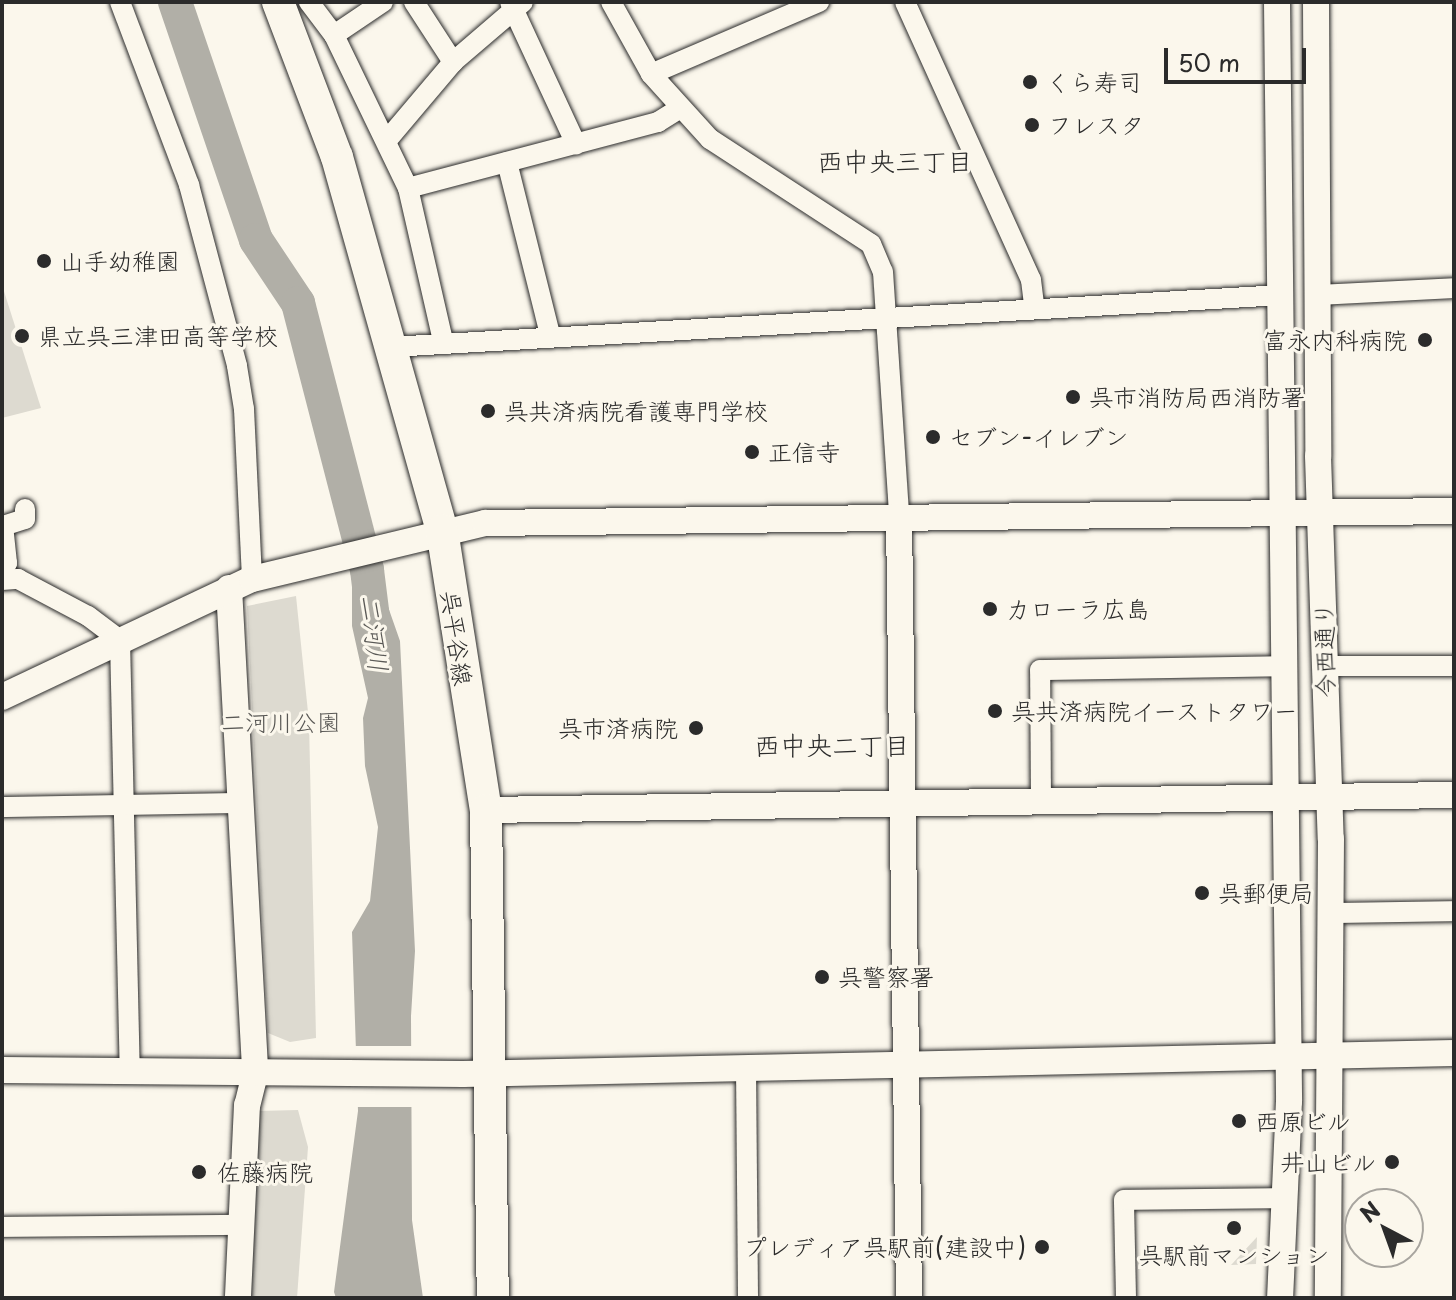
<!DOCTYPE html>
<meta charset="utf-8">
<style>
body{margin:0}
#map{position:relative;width:1456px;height:1300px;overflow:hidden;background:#fbf7ec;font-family:"Playpen Sans","Klee One",sans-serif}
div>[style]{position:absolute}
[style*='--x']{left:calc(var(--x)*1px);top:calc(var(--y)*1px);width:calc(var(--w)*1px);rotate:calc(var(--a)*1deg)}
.green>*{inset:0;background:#dddad0}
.water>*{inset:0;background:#b1afa7}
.pier>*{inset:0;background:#fbf7ec;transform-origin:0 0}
.river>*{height:34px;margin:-17px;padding:0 17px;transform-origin:17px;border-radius:17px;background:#b1afa7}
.roads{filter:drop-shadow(0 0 2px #2b2b2b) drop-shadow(0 0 2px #2b2b2b)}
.minor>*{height:20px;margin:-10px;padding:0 10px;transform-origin:10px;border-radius:10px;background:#fbf7ec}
.tertiary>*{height:26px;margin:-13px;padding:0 13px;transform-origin:13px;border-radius:13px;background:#fbf7ec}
.primary>*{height:32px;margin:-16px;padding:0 16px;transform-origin:16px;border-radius:16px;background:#fbf7ec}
.dots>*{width:22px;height:22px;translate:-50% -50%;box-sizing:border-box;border:4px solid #fbf7ec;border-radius:50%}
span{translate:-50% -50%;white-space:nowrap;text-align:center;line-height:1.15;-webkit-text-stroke:6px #fbf7ec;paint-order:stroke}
.poi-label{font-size:24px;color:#2b2b2b}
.left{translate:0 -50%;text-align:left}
.right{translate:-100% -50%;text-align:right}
.street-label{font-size:24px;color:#2b2b2b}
.park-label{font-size:24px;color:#585754}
.neighbourhood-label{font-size:26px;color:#2b2b2b}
.water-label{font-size:26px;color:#5a5956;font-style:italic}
.frame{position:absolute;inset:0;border:4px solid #2b2b2b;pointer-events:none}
.north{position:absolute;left:1344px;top:1188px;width:80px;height:80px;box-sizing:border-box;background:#fbf7ec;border:2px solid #a8a59f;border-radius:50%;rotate:319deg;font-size:22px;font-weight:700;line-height:32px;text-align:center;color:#2b2b2b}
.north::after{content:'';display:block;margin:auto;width:28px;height:36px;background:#2b2b2b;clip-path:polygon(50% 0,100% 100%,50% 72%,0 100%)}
.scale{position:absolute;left:1164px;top:48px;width:142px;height:36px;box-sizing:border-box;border:4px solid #2b2b2b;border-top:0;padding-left:10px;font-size:24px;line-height:28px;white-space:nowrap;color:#2b2b2b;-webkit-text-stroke:6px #fbf7ec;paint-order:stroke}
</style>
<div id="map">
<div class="green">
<div style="clip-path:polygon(2px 285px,41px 408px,2px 418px)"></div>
<div style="clip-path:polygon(296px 596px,309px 722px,316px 1038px,290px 1042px,268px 1033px,247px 606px)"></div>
<div style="clip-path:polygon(298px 1110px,308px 1147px,297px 1298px,248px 1298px,258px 1111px)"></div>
<div style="clip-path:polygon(1257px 1237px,1256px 1264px,1231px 1265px)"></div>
</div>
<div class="water">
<div style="clip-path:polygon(379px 581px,400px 641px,415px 951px,411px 1016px,412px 1220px,423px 1298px,336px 1298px,334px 1292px,358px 1111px,352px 932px,370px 901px,378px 827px,365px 766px,363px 718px,368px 698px,352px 626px,352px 583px)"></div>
</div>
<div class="pier">
<div style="left:353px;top:1046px;width:62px;height:61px"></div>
</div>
<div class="river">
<div style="--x:175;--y:2;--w:251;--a:71.2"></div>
<div style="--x:256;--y:240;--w:76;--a:56.3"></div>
<div style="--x:298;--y:303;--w:276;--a:75.5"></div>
<div style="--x:367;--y:570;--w:56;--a:82.9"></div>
</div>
<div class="roads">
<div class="minor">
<div style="--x:120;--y:2;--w:196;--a:69.3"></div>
<div style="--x:189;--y:185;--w:187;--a:75.1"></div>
<div style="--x:237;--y:366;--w:44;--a:80.8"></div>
<div style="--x:244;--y:409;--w:170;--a:87.3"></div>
<div style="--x:309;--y:2;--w:41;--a:52.9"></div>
<div style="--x:334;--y:35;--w:170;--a:64.2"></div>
<div style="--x:408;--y:188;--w:157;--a:77.1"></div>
<div style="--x:414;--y:2;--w:72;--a:57"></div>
<div style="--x:510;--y:2;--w:157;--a:65.1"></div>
<div style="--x:611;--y:2;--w:82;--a:60.9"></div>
<div style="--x:651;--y:74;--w:88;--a:47.8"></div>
<div style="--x:710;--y:139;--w:192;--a:33.1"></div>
<div style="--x:871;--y:244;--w:30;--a:67"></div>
<div style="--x:883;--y:272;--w:245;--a:86.2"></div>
<div style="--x:905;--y:2;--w:305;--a:65.6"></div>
<div style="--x:1031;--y:280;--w:26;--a:83"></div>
<div style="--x:334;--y:35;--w:59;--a:-34"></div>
<div style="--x:651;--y:74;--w:183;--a:-23.2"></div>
<div style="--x:388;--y:139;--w:101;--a:-49.8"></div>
<div style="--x:453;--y:62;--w:92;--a:-40.6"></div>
<div style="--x:507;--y:162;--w:178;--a:76"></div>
<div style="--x:408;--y:188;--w:259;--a:-14.8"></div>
<div style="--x:658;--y:122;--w:25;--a:-32"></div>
<div style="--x:1318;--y:295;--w:136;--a:-2.9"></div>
<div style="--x:391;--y:347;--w:893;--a:-3.34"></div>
<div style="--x:2;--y:566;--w:6;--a:-31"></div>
<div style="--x:7;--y:563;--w:37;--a:-96"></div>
<div style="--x:3;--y:526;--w:23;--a:-18"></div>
<div style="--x:25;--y:519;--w:10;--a:-90"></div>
<div style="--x:2;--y:580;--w:16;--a:-4"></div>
<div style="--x:18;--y:579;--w:79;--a:27.9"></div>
<div style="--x:88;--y:616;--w:40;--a:37"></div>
<div style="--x:120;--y:640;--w:430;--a:88.7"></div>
<div style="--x:1324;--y:666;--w:130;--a:0"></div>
<div style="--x:1041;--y:799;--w:129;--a:-90.4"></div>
<div style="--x:1040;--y:670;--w:246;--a:-0.9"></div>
<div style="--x:2;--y:807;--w:239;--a:-1"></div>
<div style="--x:1330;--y:913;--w:124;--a:-0.9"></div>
<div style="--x:746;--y:1066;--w:232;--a:89.5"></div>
<div style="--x:2;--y:1227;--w:237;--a:-0.5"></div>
<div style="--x:1126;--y:1298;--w:98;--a:-91.2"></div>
<div style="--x:1124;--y:1200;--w:161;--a:-0.7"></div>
</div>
<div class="tertiary">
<div style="--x:1277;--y:2;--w:1099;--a:89.37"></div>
<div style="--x:1289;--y:1101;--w:197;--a:92.6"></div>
<div style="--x:1316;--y:2;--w:454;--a:89.7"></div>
<div style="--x:1318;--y:456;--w:383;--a:88.1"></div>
<div style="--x:1331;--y:839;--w:459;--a:90.4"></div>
<div style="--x:899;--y:516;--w:782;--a:89.27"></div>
<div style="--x:229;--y:588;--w:487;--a:86.9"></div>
<div style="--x:255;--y:1074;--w:32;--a:104"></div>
<div style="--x:247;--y:1105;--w:193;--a:92.7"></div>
<div style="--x:2;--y:697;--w:276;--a:-25.3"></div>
<div style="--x:252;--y:579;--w:240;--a:-13.5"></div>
<div style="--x:485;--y:523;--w:969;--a:-0.71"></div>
<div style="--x:486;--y:810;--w:968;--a:-0.89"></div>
<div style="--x:2;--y:1070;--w:461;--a:0.5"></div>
<div style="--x:463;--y:1074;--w:991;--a:-1.21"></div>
</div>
<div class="primary">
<div style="--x:278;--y:2;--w:166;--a:69.2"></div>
<div style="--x:337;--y:157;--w:387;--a:74.3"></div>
<div style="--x:442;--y:530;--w:283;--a:81.1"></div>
<div style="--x:486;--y:810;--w:488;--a:89.2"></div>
</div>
</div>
<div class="dots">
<div style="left:1030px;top:82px;background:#2b2b2b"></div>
<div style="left:1032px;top:125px;background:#2b2b2b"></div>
<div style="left:44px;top:261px;background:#2b2b2b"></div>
<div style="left:22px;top:336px;background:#2b2b2b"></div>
<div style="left:1425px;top:340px;background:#2b2b2b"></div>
<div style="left:1073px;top:397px;background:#2b2b2b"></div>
<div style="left:488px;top:411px;background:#2b2b2b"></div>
<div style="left:933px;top:437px;background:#2b2b2b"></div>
<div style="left:752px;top:452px;background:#2b2b2b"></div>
<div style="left:990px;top:609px;background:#2b2b2b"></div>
<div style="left:995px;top:711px;background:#2b2b2b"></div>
<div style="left:696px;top:728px;background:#2b2b2b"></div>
<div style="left:1202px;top:893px;background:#2b2b2b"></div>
<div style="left:822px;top:977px;background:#2b2b2b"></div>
<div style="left:1239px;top:1121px;background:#2b2b2b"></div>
<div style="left:1392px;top:1162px;background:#2b2b2b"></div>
<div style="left:199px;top:1172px;background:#2b2b2b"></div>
<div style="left:1234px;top:1228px;background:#2b2b2b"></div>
<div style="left:1042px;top:1247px;background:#2b2b2b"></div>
</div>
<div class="poi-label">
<span class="left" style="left:1046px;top:82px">くら寿司</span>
<span class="left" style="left:1048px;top:125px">フレスタ</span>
<span class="left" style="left:60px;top:261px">山手幼稚園</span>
<span class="left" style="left:38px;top:336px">県立呉三津田高等学校</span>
<span class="right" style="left:1407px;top:340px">富永内科病院</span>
<span class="left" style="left:1089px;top:397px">呉市消防局西消防署</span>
<span class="left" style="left:504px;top:411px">呉共済病院看護専門学校</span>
<span class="left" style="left:949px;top:437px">セブン-イレブン</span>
<span class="left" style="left:768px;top:452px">正信寺</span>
<span class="left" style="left:1006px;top:609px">カローラ広島</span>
<span class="left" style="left:1011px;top:711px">呉共済病院イーストタワー</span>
<span class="right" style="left:678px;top:728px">呉市済病院</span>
<span class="left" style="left:1218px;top:893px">呉郵便局</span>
<span class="left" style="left:838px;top:977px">呉警察署</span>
<span class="left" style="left:1255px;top:1121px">西原ビル</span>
<span class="right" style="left:1376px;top:1162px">井山ビル</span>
<span class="left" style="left:217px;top:1172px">佐藤病院</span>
<span class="right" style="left:1026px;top:1247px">プレディア呉駅前(建設中)</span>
<span style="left:1234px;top:1255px">呉駅前マンション</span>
</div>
<div class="street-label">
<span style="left:457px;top:638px;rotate:82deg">呉平谷線</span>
<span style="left:1324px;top:650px;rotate:-91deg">今西通り</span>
</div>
<div class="park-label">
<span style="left:281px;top:722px">二河川公園</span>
</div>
<div class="neighbourhood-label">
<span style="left:895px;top:161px">西中央三丁目</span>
<span style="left:832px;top:745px">西中央二丁目</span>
</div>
<div class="water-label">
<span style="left:375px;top:633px;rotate:83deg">二河川</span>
</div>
<div class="frame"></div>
<div class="north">N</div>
<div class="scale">50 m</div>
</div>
